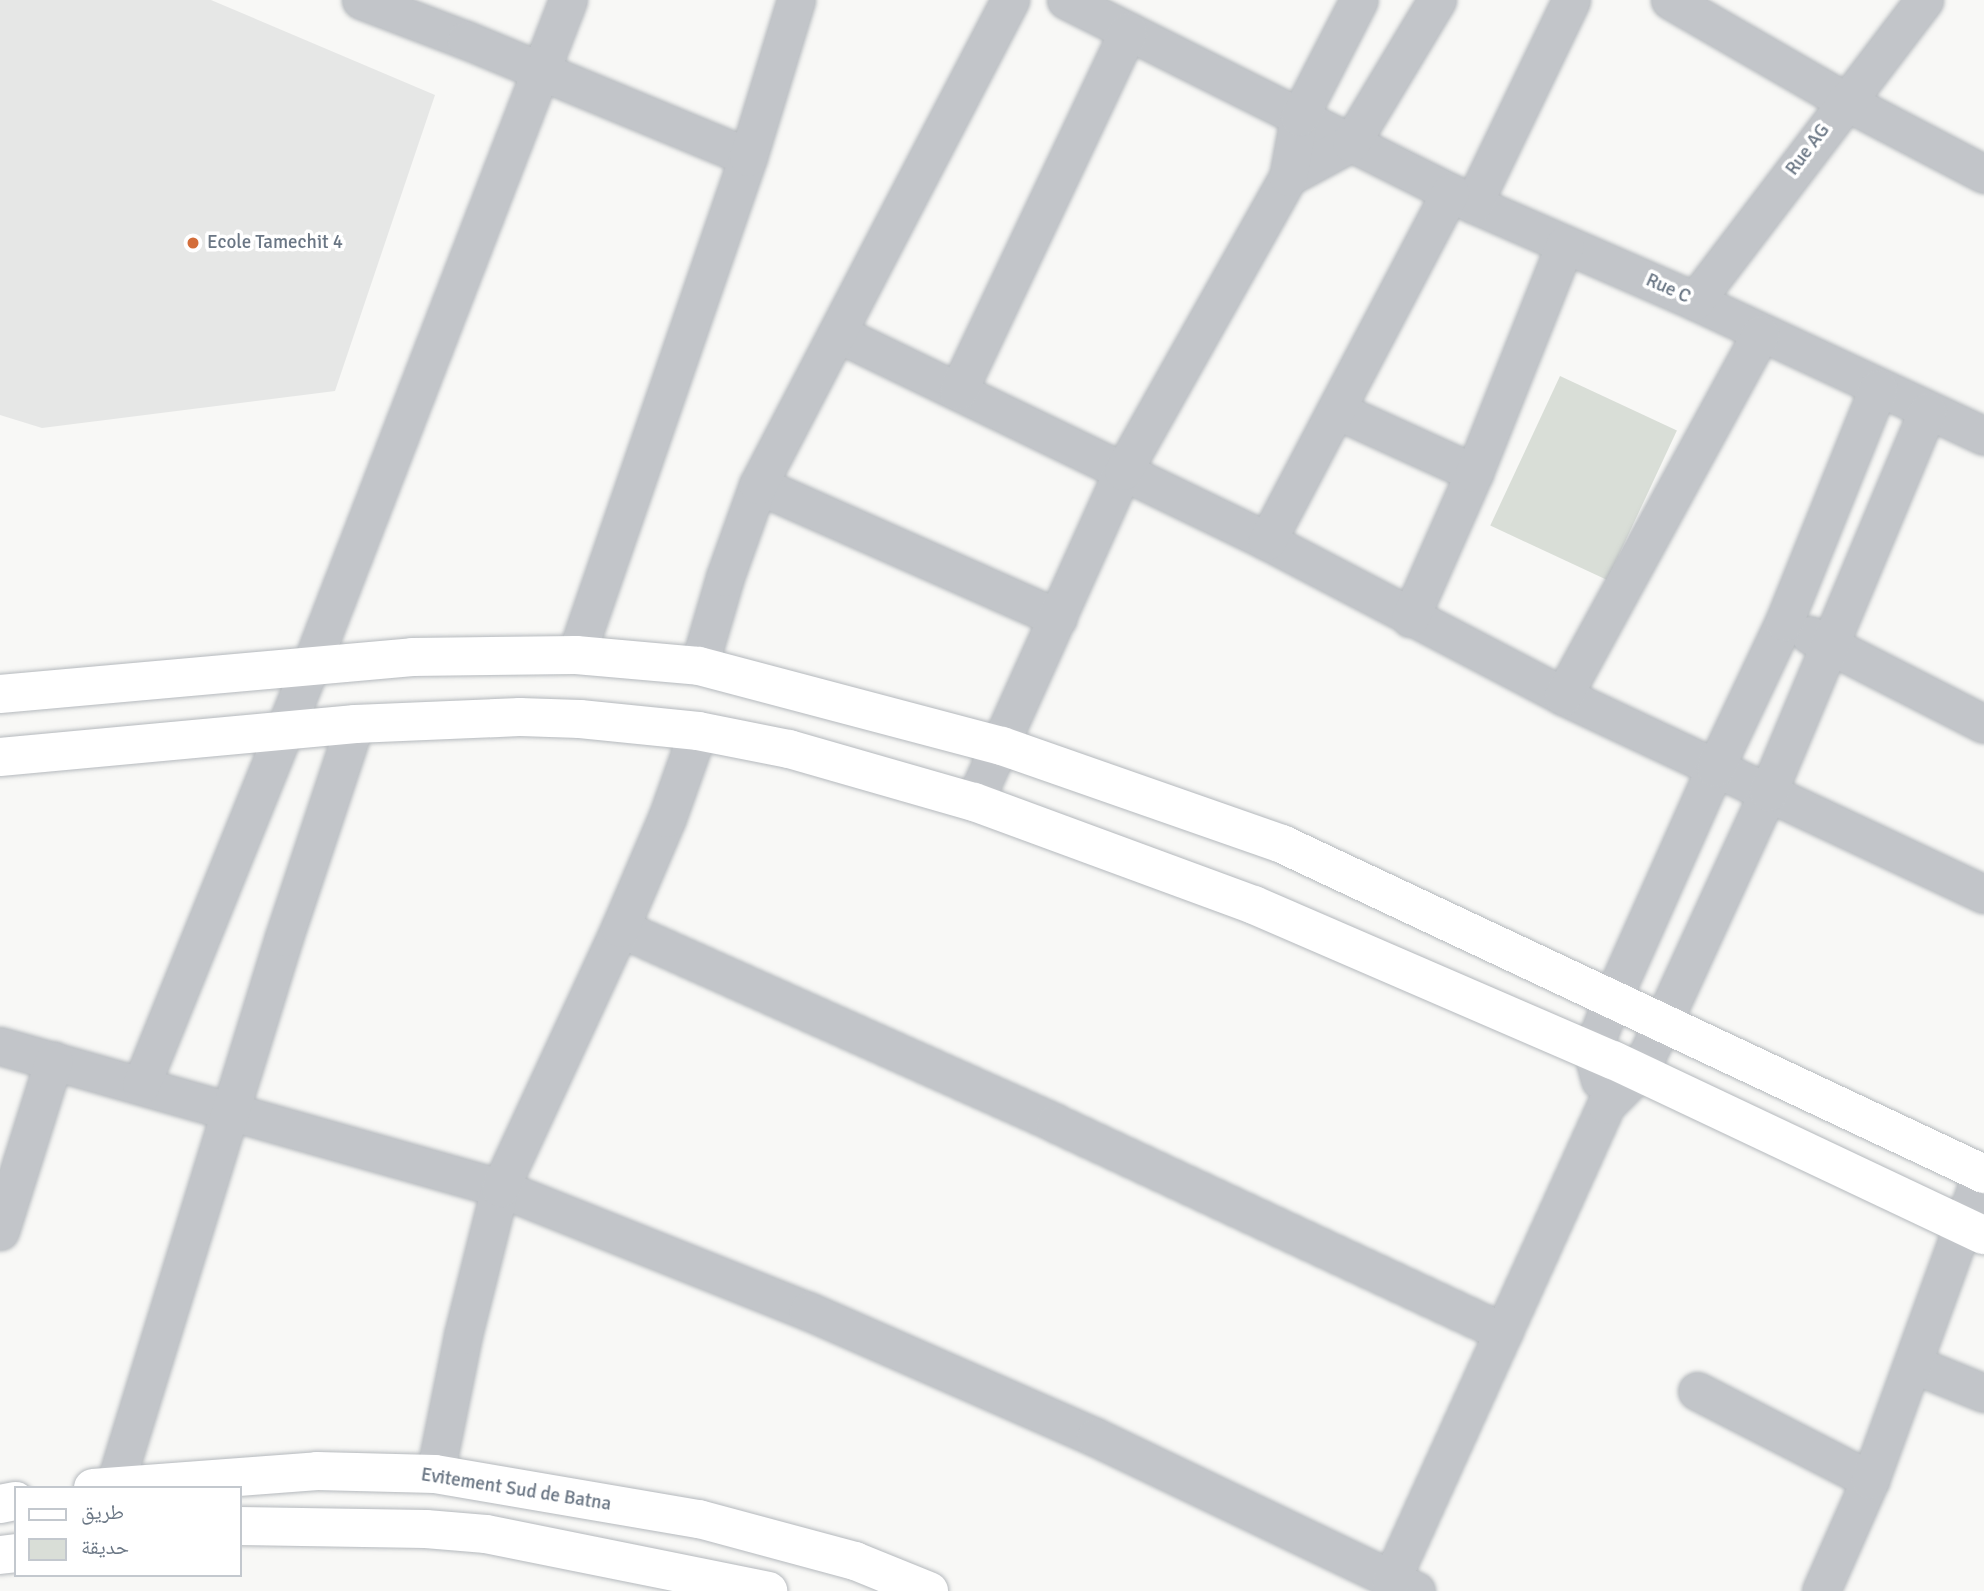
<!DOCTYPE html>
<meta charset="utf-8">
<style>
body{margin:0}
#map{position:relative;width:1984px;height:1591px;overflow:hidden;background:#f8f8f6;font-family:Signika,"Noto Naskh Arabic",sans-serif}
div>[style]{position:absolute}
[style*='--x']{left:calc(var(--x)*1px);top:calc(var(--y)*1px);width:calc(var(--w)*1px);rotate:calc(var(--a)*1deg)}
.built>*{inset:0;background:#e6e7e6}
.green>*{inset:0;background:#d9ded7;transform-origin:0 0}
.roads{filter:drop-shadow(0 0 2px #b5b9bd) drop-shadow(0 0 2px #b5b9bd)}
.street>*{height:37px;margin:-18.5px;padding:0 18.5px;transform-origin:18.5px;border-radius:18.5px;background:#c2c5c9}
.secondary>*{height:38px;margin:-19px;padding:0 19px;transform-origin:19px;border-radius:19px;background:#fff}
.highway>*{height:38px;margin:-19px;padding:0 19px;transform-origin:19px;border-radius:19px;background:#fff}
.dots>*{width:19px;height:19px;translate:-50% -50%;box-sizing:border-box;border:4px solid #fff;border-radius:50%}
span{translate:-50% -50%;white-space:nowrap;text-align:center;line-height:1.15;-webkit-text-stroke:7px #fff;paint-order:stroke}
.street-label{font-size:19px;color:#6a7684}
.poi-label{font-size:19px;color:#6a7684}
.left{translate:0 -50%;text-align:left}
.legend{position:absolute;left:14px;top:1486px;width:228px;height:91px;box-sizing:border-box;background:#fff;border:2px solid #c3c8ce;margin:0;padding:9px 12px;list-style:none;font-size:21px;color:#6a7684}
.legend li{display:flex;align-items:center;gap:14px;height:35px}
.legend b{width:35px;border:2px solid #c3c8ce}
</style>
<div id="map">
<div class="built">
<div style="clip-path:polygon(0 0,211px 0,435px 95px,335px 391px,42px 428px,0 415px)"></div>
</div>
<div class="green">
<div style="left:1560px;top:376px;width:129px;height:165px;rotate:25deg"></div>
</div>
<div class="roads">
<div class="street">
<div style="--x:361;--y:0;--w:112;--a:20.9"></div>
<div style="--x:466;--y:40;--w:305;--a:22.5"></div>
<div style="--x:1066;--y:0;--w:455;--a:26.6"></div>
<div style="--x:1473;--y:204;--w:242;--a:23.6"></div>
<div style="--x:1695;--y:301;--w:319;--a:25"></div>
<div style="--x:1670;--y:0;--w:202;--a:30"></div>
<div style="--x:1845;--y:101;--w:157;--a:27.7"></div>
<div style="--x:1288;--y:177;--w:72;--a:-28.4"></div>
<div style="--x:1351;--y:143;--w:167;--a:-59"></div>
<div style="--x:1473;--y:204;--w:226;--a:-64.3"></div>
<div style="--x:1695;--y:301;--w:378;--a:-52.7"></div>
<div style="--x:839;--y:334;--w:475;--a:25.8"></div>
<div style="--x:1267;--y:541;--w:334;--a:27.6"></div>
<div style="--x:1563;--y:696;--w:465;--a:25.2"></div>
<div style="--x:958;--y:391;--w:398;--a:-64.7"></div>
<div style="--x:1336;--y:410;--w:152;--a:24.5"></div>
<div style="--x:758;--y:485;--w:328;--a:23.9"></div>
<div style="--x:1267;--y:541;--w:394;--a:-62.3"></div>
<div style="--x:1410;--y:618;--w:158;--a:-66.2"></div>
<div style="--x:1474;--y:473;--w:246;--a:-68.3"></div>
<div style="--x:1810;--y:635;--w:195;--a:27.1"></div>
<div style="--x:576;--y:655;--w:527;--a:-70.95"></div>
<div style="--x:748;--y:157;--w:164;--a:-73"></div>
<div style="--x:699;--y:666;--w:93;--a:-73.7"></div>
<div style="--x:725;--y:577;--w:98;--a:-70.3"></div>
<div style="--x:758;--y:485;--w:547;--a:-62.54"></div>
<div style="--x:1563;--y:696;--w:412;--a:-61.4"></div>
<div style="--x:974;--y:802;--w:363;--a:-65.8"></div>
<div style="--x:1123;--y:471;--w:337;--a:-60.7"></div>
<div style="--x:1288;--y:177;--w:61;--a:-79.6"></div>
<div style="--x:1299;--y:117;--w:131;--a:-62.9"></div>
<div style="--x:620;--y:928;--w:477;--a:24.1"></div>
<div style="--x:1055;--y:1123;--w:495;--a:25"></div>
<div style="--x:0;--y:1046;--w:520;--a:15.85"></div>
<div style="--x:500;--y:1188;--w:332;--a:21.8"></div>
<div style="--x:808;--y:1311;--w:313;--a:23.7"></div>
<div style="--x:1095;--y:1437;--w:356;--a:25.6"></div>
<div style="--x:1600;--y:1080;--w:30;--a:-105"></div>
<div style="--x:1592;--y:1051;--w:58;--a:-68.7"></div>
<div style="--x:1613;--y:997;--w:251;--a:-66"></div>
<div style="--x:1715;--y:768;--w:161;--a:-64.7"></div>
<div style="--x:1784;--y:622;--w:252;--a:-68.1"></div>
<div style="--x:141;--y:1085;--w:453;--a:-68"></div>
<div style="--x:311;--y:665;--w:713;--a:-68.87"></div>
<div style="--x:0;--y:1231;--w:179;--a:-72.5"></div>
<div style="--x:1913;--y:1364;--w:77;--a:22.2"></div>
<div style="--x:1697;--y:1391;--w:195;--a:27.2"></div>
<div style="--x:435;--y:1474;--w:142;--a:-78.6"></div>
<div style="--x:463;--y:1335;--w:152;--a:-75.9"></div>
<div style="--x:500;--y:1188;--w:286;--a:-65.2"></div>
<div style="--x:620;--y:928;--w:120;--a:-66.9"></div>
<div style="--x:667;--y:818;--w:92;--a:-70.4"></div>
<div style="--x:115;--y:1484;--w:573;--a:-72.83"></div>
<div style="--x:284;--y:937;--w:225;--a:-71.6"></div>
<div style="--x:1391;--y:1580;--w:521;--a:-65.65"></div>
<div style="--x:1606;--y:1105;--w:47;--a:-45"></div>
<div style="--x:1639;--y:1072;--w:53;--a:-64.4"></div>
<div style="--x:1662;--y:1024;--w:255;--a:-65.4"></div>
<div style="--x:1768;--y:792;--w:413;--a:-67.3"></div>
<div style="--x:1821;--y:1591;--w:121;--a:-66.2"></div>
<div style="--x:1870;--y:1480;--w:327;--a:-70"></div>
</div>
<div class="secondary">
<div style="--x:0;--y:694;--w:414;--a:-5.1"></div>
<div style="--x:412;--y:657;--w:164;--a:-0.7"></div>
<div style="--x:576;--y:655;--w:123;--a:5.1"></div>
<div style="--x:699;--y:666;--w:313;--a:14.8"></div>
<div style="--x:1002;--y:746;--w:297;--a:19.3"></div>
<div style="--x:1282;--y:844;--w:776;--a:25.18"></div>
<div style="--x:0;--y:757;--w:357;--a:-5.3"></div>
<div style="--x:355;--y:724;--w:165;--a:-2.4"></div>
<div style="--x:520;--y:717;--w:60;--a:1.9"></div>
<div style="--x:580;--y:719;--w:119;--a:5.8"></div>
<div style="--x:698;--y:731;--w:93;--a:11.2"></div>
<div style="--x:789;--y:749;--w:192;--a:16"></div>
<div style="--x:974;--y:802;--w:298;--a:20.2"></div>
<div style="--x:1254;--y:905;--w:391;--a:23.4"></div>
<div style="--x:1613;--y:1060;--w:410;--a:25.3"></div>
</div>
<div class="highway">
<div style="--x:93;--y:1488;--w:225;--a:-4.3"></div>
<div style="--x:317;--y:1471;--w:118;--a:1.5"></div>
<div style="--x:435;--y:1474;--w:268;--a:9.7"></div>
<div style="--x:699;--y:1519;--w:162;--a:15.1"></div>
<div style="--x:855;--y:1561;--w:80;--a:22.1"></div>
<div style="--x:0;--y:1504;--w:16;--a:-11"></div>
<div style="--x:240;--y:1526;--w:186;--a:0.9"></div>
<div style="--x:426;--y:1529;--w:60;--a:4.8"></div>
<div style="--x:486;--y:1534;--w:288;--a:11.4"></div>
<div style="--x:0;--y:1555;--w:16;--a:-7"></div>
</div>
</div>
<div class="dots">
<div style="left:193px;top:243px;background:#d36d3a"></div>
</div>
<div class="street-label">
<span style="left:1808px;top:150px;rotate:-53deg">Rue AG</span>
<span style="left:1668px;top:289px;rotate:24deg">Rue C</span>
<span style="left:516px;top:1490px;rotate:9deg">Evitement Sud de Batna</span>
</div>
<div class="poi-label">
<span class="left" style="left:207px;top:243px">Ecole Tamechit 4</span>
</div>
<ul class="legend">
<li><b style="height:9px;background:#fff"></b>طريق</li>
<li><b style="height:19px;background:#d9ded7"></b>حديقة</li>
</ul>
</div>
